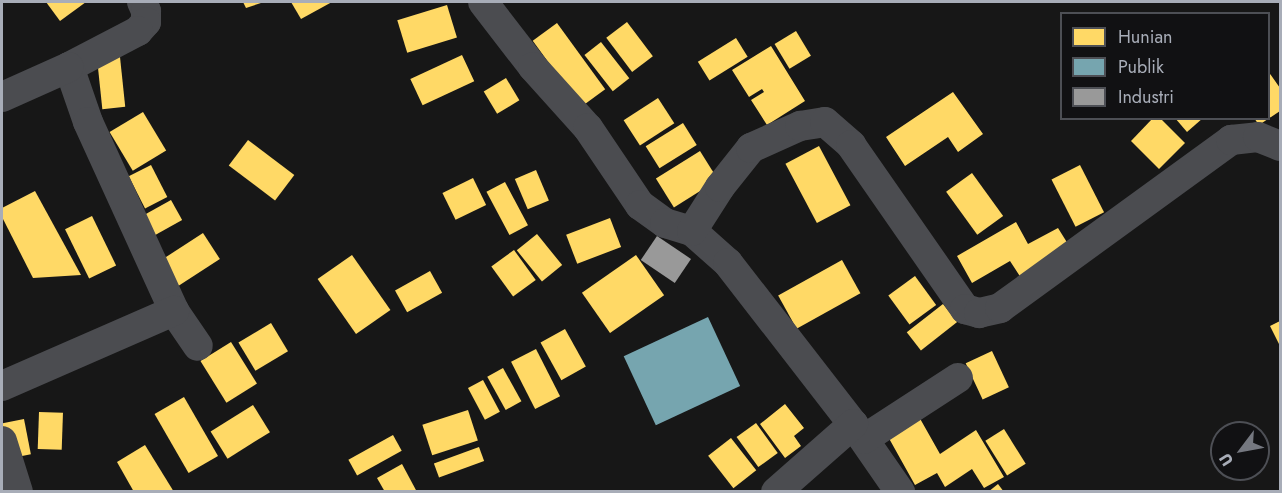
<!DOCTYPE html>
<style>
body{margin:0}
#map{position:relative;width:1282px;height:493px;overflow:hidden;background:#171717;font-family:Jost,sans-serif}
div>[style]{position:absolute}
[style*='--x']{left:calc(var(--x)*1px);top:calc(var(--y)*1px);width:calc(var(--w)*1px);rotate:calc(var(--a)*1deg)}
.homes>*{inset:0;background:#ffd966;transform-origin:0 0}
.public>*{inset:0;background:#76a5af;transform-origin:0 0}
.industry>*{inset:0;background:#999;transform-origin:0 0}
.street>*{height:30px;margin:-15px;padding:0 15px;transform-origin:15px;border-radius:15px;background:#4b4c50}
span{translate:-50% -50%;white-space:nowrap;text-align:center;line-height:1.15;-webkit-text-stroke:6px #111113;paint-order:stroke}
.frame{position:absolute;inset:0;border:3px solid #a8adb8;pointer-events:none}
.legend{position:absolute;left:1060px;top:12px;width:210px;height:108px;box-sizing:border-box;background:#111113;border:2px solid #4d4f55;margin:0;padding:8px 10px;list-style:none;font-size:18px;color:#a8adb8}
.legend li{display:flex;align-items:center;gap:12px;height:30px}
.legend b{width:30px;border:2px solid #4d4f55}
.north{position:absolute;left:1210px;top:421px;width:60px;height:60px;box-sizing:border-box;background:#111113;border:2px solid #4d4f55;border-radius:50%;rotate:238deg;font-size:16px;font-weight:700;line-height:24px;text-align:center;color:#a8adb8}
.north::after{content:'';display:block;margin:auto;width:21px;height:27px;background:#757880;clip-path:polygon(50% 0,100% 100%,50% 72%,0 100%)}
</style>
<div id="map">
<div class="homes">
<div style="clip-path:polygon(46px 2px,86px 2px,60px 21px)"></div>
<div style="clip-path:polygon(243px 2px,264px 2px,246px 8px)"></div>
<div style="clip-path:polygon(291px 2px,332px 2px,301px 19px)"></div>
<div style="left:447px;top:5px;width:34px;height:52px;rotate:73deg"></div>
<div style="left:627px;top:22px;width:43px;height:26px;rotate:53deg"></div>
<div style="left:557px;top:23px;width:82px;height:30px;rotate:54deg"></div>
<div style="left:796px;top:31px;width:29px;height:25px;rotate:59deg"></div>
<div style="left:736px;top:38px;width:22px;height:45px;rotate:58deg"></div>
<div style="left:601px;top:42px;width:46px;height:21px;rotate:52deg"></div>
<div style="clip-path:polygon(771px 46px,805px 101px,767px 125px,751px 100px,764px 92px,762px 89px,749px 97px,732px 70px)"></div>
<div style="left:462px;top:55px;width:29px;height:57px;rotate:65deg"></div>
<div style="left:120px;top:57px;width:50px;height:23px;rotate:84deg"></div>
<div style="clip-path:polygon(1268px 71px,1280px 88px,1280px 111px,1259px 125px,1254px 118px,1268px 118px)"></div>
<div style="left:506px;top:78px;width:26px;height:26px;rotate:59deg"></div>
<div style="clip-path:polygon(953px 92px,983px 134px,958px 152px,948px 137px,905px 166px,886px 137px)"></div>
<div style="left:658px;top:98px;width:30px;height:41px;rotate:57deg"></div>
<div style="left:143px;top:112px;width:45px;height:39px;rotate:59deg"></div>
<div style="clip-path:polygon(1153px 118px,1160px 118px,1185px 143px,1159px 169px,1131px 141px)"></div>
<div style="clip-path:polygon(1175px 118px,1203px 118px,1187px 132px)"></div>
<div style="left:683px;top:123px;width:26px;height:44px;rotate:58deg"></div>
<div style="left:248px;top:140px;width:58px;height:32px;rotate:37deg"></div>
<div style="left:819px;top:146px;width:67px;height:38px;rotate:62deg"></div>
<div style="left:700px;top:151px;width:34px;height:52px;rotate:58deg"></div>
<div style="left:151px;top:165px;width:36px;height:25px;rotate:63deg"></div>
<div style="left:1080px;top:165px;width:53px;height:32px;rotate:63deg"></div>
<div style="left:536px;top:170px;width:33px;height:23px;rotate:67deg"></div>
<div style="left:972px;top:173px;width:53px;height:32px;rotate:54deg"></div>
<div style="left:473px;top:178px;width:30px;height:34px;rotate:64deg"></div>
<div style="left:505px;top:182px;width:49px;height:21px;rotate:62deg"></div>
<div style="clip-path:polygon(35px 191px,81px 275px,33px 278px,2px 217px,2px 208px)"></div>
<div style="left:171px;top:200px;width:23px;height:40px;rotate:61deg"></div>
<div style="left:92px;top:216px;width:55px;height:30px;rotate:64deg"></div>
<div style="left:610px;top:218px;width:31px;height:47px;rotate:69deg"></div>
<div style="clip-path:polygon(1016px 222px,1028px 244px,1058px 228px,1073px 252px,1023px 281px,1010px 261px,972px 283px,957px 256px)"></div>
<div style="left:203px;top:233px;width:31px;height:51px;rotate:57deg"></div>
<div style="left:537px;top:234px;width:40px;height:26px;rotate:51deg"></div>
<div style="left:514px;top:250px;width:37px;height:28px;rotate:54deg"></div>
<div style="left:352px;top:255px;width:67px;height:42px;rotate:55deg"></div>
<div style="left:636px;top:255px;width:49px;height:66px;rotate:55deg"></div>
<div style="left:842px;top:260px;width:38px;height:73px;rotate:61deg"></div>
<div style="left:430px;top:271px;width:25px;height:40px;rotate:61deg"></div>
<div style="left:915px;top:276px;width:36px;height:33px;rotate:54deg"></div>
<div style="left:943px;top:304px;width:23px;height:46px;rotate:52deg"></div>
<div style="clip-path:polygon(1280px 321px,1280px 346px,1270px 326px)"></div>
<div style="left:271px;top:323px;width:33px;height:38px;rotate:59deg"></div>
<div style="left:565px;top:329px;width:43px;height:28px;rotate:61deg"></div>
<div style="left:231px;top:342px;width:49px;height:36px;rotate:58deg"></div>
<div style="left:536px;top:349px;width:53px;height:28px;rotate:63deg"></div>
<div style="left:992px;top:351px;width:40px;height:29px;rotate:65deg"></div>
<div style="left:503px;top:368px;width:38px;height:18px;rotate:61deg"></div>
<div style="left:483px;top:380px;width:36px;height:17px;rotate:62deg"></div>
<div style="left:184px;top:397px;width:68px;height:34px;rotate:60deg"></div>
<div style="clip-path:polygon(785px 404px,804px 428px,794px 436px,801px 446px,785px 458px,760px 424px)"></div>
<div style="left:253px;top:405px;width:32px;height:50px;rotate:58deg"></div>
<div style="left:468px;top:410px;width:32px;height:48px;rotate:72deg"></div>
<div style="left:39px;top:412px;width:24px;height:37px;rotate:2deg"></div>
<div style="clip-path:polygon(918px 415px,940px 454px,976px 430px,1004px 477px,984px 488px,972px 469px,945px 487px,937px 473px,915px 485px,886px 433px)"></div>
<div style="left:24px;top:419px;width:36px;height:23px;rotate:79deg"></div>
<div style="left:756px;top:423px;width:37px;height:24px;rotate:54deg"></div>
<div style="left:1004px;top:429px;width:41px;height:22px;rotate:58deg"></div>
<div style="left:393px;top:435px;width:18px;height:51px;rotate:61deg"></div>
<div style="left:731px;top:438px;width:41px;height:29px;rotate:52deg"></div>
<div style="clip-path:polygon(145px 445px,174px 492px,134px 492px,117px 462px)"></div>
<div style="left:479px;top:447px;width:15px;height:48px;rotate:70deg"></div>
<div style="clip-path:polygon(402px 464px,417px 492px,385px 492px,377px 478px)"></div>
<div style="clip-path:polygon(998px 484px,1004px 492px,988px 492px)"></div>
</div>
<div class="public">
<div style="left:708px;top:317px;width:76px;height:93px;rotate:65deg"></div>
</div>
<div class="industry">
<div style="left:657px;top:236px;width:41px;height:29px;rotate:34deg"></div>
</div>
<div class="street">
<div style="--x:142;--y:2;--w:10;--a:66"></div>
<div style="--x:146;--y:11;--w:11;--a:90"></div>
<div style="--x:146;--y:22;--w:12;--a:132"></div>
<div style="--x:138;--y:31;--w:78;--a:152.4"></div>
<div style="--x:69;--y:67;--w:58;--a:70.9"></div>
<div style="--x:88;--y:122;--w:208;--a:65.5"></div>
<div style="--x:174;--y:311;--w:42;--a:55.6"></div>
<div style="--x:483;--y:2;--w:82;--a:52.4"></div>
<div style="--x:533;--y:67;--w:82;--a:48"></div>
<div style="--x:588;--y:128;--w:93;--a:56"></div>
<div style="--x:640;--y:205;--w:31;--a:36"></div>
<div style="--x:665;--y:223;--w:28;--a:17"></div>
<div style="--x:692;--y:231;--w:48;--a:41.6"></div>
<div style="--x:728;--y:263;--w:204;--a:52.2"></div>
<div style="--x:853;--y:424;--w:83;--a:55.3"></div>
<div style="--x:2;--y:97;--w:73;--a:-24.1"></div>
<div style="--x:692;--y:231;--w:52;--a:-57.5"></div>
<div style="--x:720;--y:187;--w:50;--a:-51.5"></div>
<div style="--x:751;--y:148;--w:54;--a:-24.2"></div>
<div style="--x:800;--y:126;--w:25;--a:-9"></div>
<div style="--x:825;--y:122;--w:35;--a:41"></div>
<div style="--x:851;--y:145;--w:200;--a:55.2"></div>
<div style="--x:965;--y:309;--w:15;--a:16"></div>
<div style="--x:979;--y:313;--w:22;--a:-13"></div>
<div style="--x:1000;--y:308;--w:286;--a:-36"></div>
<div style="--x:1231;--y:140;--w:27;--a:-6"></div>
<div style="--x:1258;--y:137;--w:24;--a:22"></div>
<div style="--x:2;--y:386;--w:188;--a:-23.6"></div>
<div style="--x:864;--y:439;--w:112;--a:-33"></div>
<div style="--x:2;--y:441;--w:53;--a:72.6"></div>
<div style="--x:776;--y:492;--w:103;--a:-41.4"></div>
</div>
<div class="frame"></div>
<ul class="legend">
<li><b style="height:16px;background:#ffd966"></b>Hunian</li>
<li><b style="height:16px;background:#76a5af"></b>Publik</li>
<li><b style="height:16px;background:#999"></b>Industri</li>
</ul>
<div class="north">U</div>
</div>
